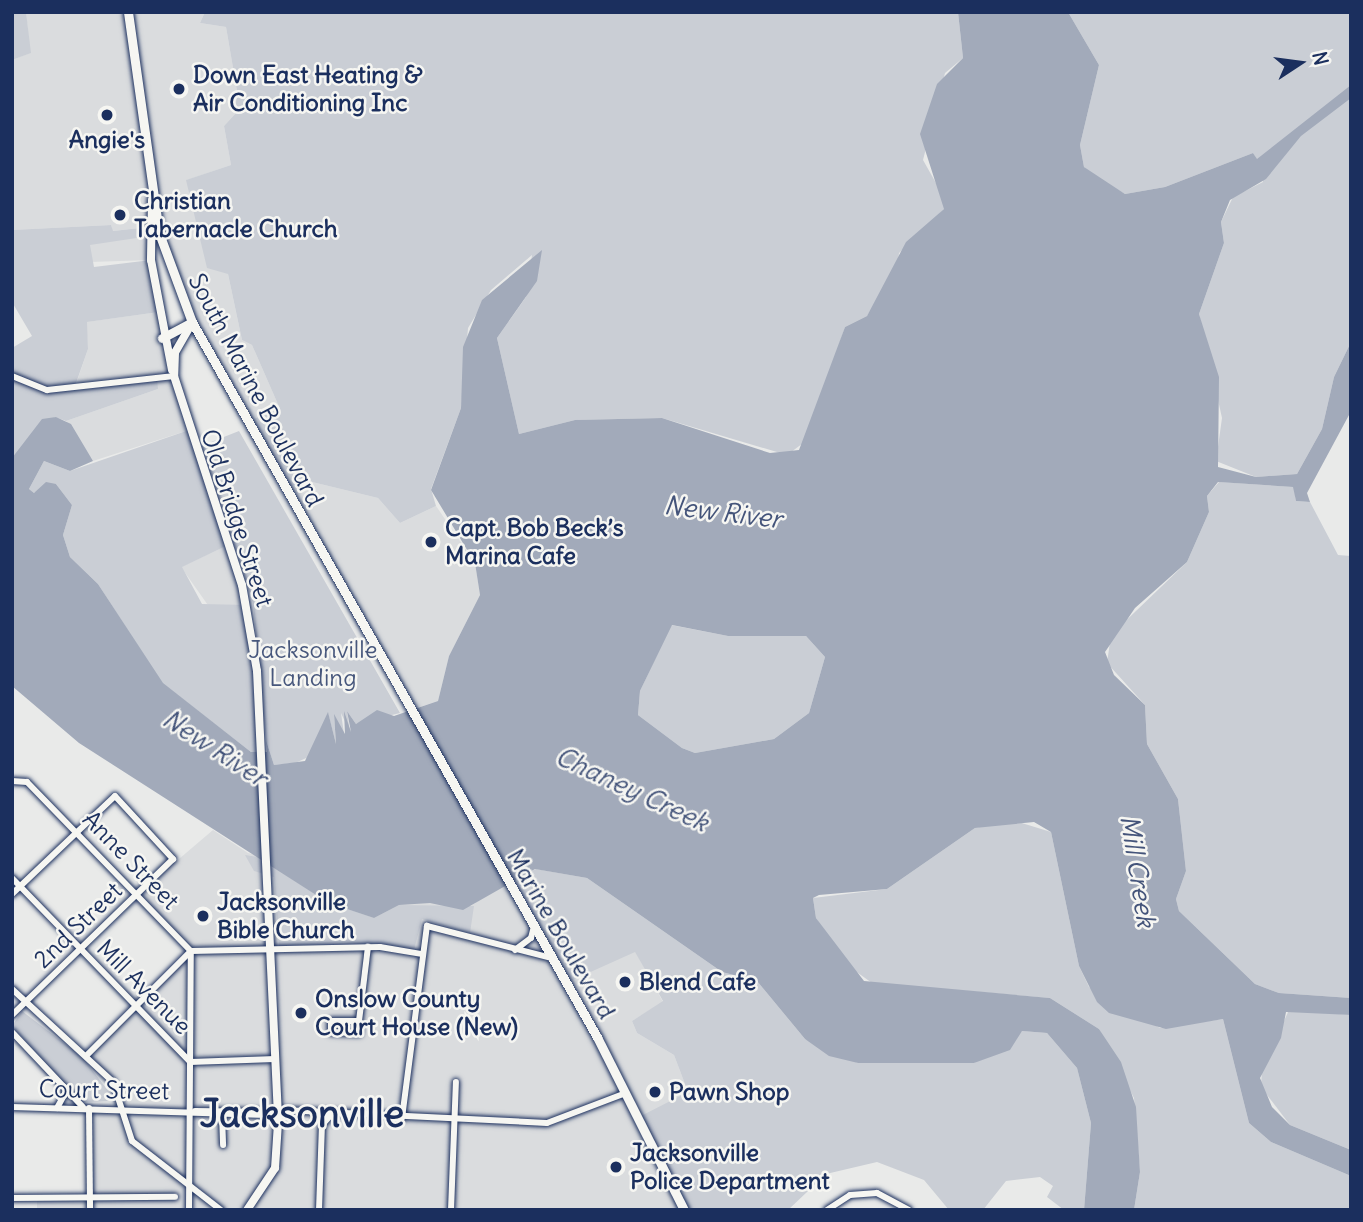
<!DOCTYPE html>
<meta charset="utf-8">
<style>
body{margin:0}
#map{position:relative;width:1363px;height:1222px;overflow:hidden;background:#e9eae9;font-family:Delius,sans-serif}
div>[style]{position:absolute}
[style*='--x']{left:calc(var(--x)*1px);top:calc(var(--y)*1px);width:calc(var(--w)*1px);rotate:calc(var(--a)*1deg)}
.built>*{inset:0;background:#dadcde;transform-origin:0 0}
.green>*{inset:0;background:#caced5}
.water>*{inset:0;background:#a2aaba}
.roads{filter:drop-shadow(0 0 2px #1b2f5e) drop-shadow(0 0 2px #1b2f5e)}
.street>*{height:6px;margin:-3px;padding:0 3px;transform-origin:3px;border-radius:3px;background:#f6f6f2}
.secondary>*{height:8px;margin:-4px;padding:0 4px;transform-origin:4px;border-radius:4px;background:#f6f6f2}
.primary>*{height:9px;margin:-4.5px;padding:0 4.5px;transform-origin:4.5px;border-radius:4.5px;background:#f6f6f2}
.dots>*{width:19px;height:19px;translate:-50% -50%;box-sizing:border-box;border:4px solid #f6f6f2;border-radius:50%}
span{translate:-50% -50%;white-space:nowrap;text-align:center;line-height:1.15;-webkit-text-stroke:5px #f6f6f2;paint-order:stroke}
.poi-label{font-size:24px;color:#1b2f5e;font-weight:700}
.left{translate:0 -50%;text-align:left}
.street-label{font-size:24px;color:#1b2f5e}
.park-label{font-size:24px;color:#47577c}
.water-label{font-size:26px;color:#44547a;font-style:italic}
.town-label{font-size:38px;color:#1b2f5e;font-weight:700}
.frame{position:absolute;inset:0;border:14px solid #1b2f5e;pointer-events:none}
.north{position:absolute;left:1265px;top:28px;width:70px;height:70px;-webkit-text-stroke:5px #f6f6f2;paint-order:stroke;rotate:77deg;font-size:19px;font-weight:700;line-height:28px;text-align:center;color:#1b2f5e}
.north::after{content:'';display:block;margin:auto;width:24px;height:32px;background:#1b2f5e;clip-path:polygon(50% 0,100% 100%,50% 72%,0 100%)}
</style>
<div id="map">
<div class="built">
<div style="clip-path:polygon(26px 12px,205px 12px,200px 23px,226px 27px,237px 91px,235px 114px,224px 126px,231px 165px,187px 180px,228px 274px,242px 340px,252px 345px,280px 409px,248px 421px,192px 322px,159px 233px,149px 227px,112px 231px,111px 225px,12px 230px,12px 60px,30px 53px)"></div>
<div style="left:150px;top:236px;width:24px;height:61px;rotate:88deg"></div>
<div style="clip-path:polygon(159px 312px,189px 430px,93px 461px,66px 421px,158px 389px,75px 387px,88px 349px,86px 322px)"></div>
<div style="clip-path:polygon(308px 481px,378px 498px,400px 523px,436px 506px,475px 563px,480px 595px,449px 656px,438px 701px,411px 710px,286px 488px)"></div>
<div style="clip-path:polygon(228px 545px,247px 605px,210px 608px,181px 567px)"></div>
<div style="clip-path:polygon(213px 830px,248px 853px,468px 908px,508px 880px,635px 951px,663px 1002px,632px 1021px,637px 1033px,674px 1055px,688px 1092px,655px 1111px,684px 1210px,37px 1210px,37px 1198px,90px 1198px,89px 1108px,123px 1108px,113px 1082px,86px 1056px,191px 951px,139px 893px)"></div>
</div>
<div class="green">
<div style="clip-path:polygon(12px 12px,26px 12px,31px 53px,12px 60px)"></div>
<div style="clip-path:polygon(205px 12px,958px 12px,963px 58px,945px 73px,923px 160px,945px 199px,944px 209px,899px 253px,897px 269px,867px 316px,845px 327px,806px 441px,787px 455px,662px 418px,575px 420px,519px 434px,497px 338px,526px 297px,532px 255px,491px 290px,468px 328px,461px 408px,431px 489px,436px 506px,400px 523px,378px 498px,308px 481px,286px 488px,248px 421px,280px 409px,252px 345px,242px 340px,228px 274px,207px 268px,186px 180px,231px 165px,224px 126px,235px 114px,237px 91px,226px 27px,200px 23px)"></div>
<div style="clip-path:polygon(1068px 12px,1351px 12px,1351px 342px,1334px 377px,1322px 429px,1297px 474px,1256px 477px,1216px 461px,1222px 418px,1199px 314px,1224px 243px,1221px 222px,1233px 197px,1263px 182px,1260px 165px,1253px 153px,1165px 187px,1125px 194px,1093px 176px,1084px 167px,1080px 145px,1099px 65px)"></div>
<div style="clip-path:polygon(111px 225px,113px 231px,149px 227px,150px 236px,90px 245px,94px 267px,151px 260px,159px 312px,87px 322px,88px 349px,75px 386px,157px 378px,158px 389px,66px 421px,55px 417px,12px 458px,12px 348px,32px 336px,12px 302px,12px 230px)"></div>
<div style="clip-path:polygon(189px 430px,228px 545px,182px 567px,202px 604px,247px 605px,261px 752px,251px 752px,162px 683px,98px 584px,70px 557px,63px 535px,72px 505px,56px 484px,34px 493px,29px 489px,44px 461px,70px 471px)"></div>
<div style="clip-path:polygon(239px 431px,400px 713px,356px 724px,347px 711px,350px 732px,341px 713px,344px 734px,334px 715px,336px 744px,328px 713px,313px 755px,295px 763px,274px 765px,266px 740px,253px 603px,201px 446px)"></div>
<div style="clip-path:polygon(1219px 482px,1294px 487px,1296px 501px,1310px 502px,1338px 555px,1351px 556px,1351px 998px,1279px 993px,1255px 984px,1179px 911px,1176px 899px,1186px 871px,1178px 799px,1147px 744px,1145px 705px,1107px 663px,1111px 635px,1187px 562px,1209px 512px,1207px 496px)"></div>
<div style="clip-path:polygon(671px 625px,728px 636px,806px 636px,825px 657px,809px 713px,774px 739px,695px 753px,682px 748px,638px 715px,640px 691px)"></div>
<div style="clip-path:polygon(1012px 820px,1051px 832px,1079px 966px,1089px 987px,1160px 1028px,1223px 1019px,1249px 1123px,1271px 1142px,1351px 1176px,1351px 1210px,1134px 1210px,1140px 1172px,1134px 1098px,1099px 1029px,1050px 998px,872px 983px,847px 965px,816px 918px,813px 898px,887px 889px,975px 828px)"></div>
<div style="clip-path:polygon(245px 855px,258px 857px,327px 902px,374px 918px,399px 905px,474px 906px,470px 933px,422px 919px,414px 950px,344px 942px,279px 946px,274px 877px,254px 871px)"></div>
<div style="clip-path:polygon(536px 869px,587px 878px,722px 972px,757px 981px,805px 1039px,858px 1063px,974px 1063px,1022px 1031px,1047px 1033px,1077px 1068px,1091px 1123px,1084px 1210px,1064px 1210px,1047px 1197px,1053px 1186px,1040px 1177px,1006px 1181px,983px 1210px,949px 1210px,924px 1180px,877px 1162px,826px 1174px,788px 1210px,684px 1210px,639px 1117px,688px 1092px,674px 1055px,637px 1033px,632px 1021px,663px 1001px,635px 952px,566px 983px,508px 880px)"></div>
<div style="clip-path:polygon(1289px 1010px,1351px 1015px,1351px 1150px,1290px 1125px,1261px 1087px,1262px 1069px)"></div>
<div style="clip-path:polygon(22px 1011px,82px 1057px,116px 1101px,81px 1102px,12px 1026px)"></div>
</div>
<div class="water">
<div style="clip-path:polygon(evenodd,958px 12px,1068px 12px,1099px 65px,1080px 145px,1084px 167px,1125px 194px,1165px 187px,1253px 153px,1257px 159px,1351px 85px,1351px 98px,1301px 136px,1266px 179px,1230px 200px,1221px 222px,1224px 243px,1199px 314px,1219px 377px,1218px 467px,1256px 477px,1297px 474px,1322px 429px,1334px 377px,1351px 342px,1349px 415px,1307px 493px,1310px 502px,1296px 501px,1293px 487px,1218px 482px,1207px 496px,1209px 512px,1187px 562px,1135px 608px,1105px 652px,1114px 675px,1145px 705px,1147px 744px,1178px 799px,1186px 871px,1176px 899px,1179px 911px,1255px 984px,1279px 993px,1351px 998px,1351px 1015px,1286px 1012px,1281px 1038px,1260px 1078px,1272px 1107px,1290px 1125px,1351px 1150px,1351px 1176px,1271px 1142px,1249px 1123px,1223px 1019px,1166px 1029px,1109px 1013px,1097px 1002px,1079px 966px,1051px 832px,1034px 822px,975px 828px,887px 889px,819px 895px,813px 898px,816px 918px,864px 981px,1050px 998px,1099px 1029px,1121px 1062px,1136px 1107px,1140px 1172px,1134px 1210px,1084px 1210px,1091px 1123px,1077px 1068px,1047px 1033px,1022px 1031px,1010px 1050px,974px 1063px,858px 1063px,829px 1056px,805px 1039px,757px 981px,722px 972px,587px 878px,535px 869px,463px 910px,430px 903px,399px 905px,374px 918px,353px 911px,327px 902px,79px 743px,12px 686px,12px 458px,42px 419px,56px 417px,71px 424px,93px 461px,70px 471px,44px 461px,29px 489px,34px 493px,46px 482px,56px 484px,72px 505px,63px 535px,70px 557px,98px 584px,163px 683px,251px 752px,267px 752px,266px 740px,274px 765px,305px 761px,328px 712px,336px 744px,334px 714px,345px 734px,344px 711px,351px 732px,347px 711px,356px 724px,377px 710px,394px 716px,438px 701px,449px 656px,480px 595px,475px 563px,431px 490px,461px 408px,463px 347px,482px 300px,542px 250px,537px 281px,497px 338px,519px 434px,575px 420px,662px 418px,770px 453px,799px 450px,845px 327px,867px 316px,906px 242px,944px 209px,920px 134px,937px 84px,963px 58px,958px 12px,672px 625px,728px 636px,806px 636px,825px 657px,809px 713px,774px 739px,695px 753px,682px 748px,638px 715px,640px 691px,672px 625px)"></div>
</div>
<div class="roads">
<div class="street">
<div style="--x:12;--y:376;--w:38;--a:22"></div>
<div style="--x:47;--y:390;--w:128;--a:-6.3"></div>
<div style="--x:12;--y:781;--w:15;--a:4"></div>
<div style="--x:27;--y:782;--w:235;--a:45.9"></div>
<div style="--x:191;--y:951;--w:189;--a:-1.2"></div>
<div style="--x:380;--y:947;--w:43;--a:9.5"></div>
<div style="--x:12;--y:878;--w:256;--a:45.9"></div>
<div style="--x:190;--y:1062;--w:85;--a:-2"></div>
<div style="--x:12;--y:894;--w:142;--a:-43.6"></div>
<div style="--x:115;--y:796;--w:86;--a:47.4"></div>
<div style="--x:173;--y:859;--w:224;--a:135.9"></div>
<div style="--x:515;--y:950;--w:20;--a:-37"></div>
<div style="--x:531;--y:938;--w:12;--a:-76"></div>
<div style="--x:12;--y:989;--w:137;--a:42.6"></div>
<div style="--x:113;--y:1082;--w:62;--a:72.1"></div>
<div style="--x:132;--y:1141;--w:113;--a:37.8"></div>
<div style="--x:359;--y:1021;--w:12;--a:90"></div>
<div style="--x:359;--y:1033;--w:28;--a:-178"></div>
<div style="--x:331;--y:1032;--w:11;--a:-90"></div>
<div style="--x:331;--y:1021;--w:28;--a:0"></div>
<div style="--x:359;--y:1021;--w:75;--a:-83.1"></div>
<div style="--x:12;--y:1032;--w:103;--a:46.6"></div>
<div style="--x:86;--y:1056;--w:148;--a:-45"></div>
<div style="--x:12;--y:1107;--w:254;--a:1.8"></div>
<div style="--x:266;--y:1115;--w:18;--a:-16"></div>
<div style="--x:283;--y:1110;--w:264;--a:2.8"></div>
<div style="--x:547;--y:1123;--w:85;--a:-20.8"></div>
<div style="--x:57;--y:1108;--w:21;--a:-61"></div>
<div style="--x:89;--y:1108;--w:102;--a:89.4"></div>
<div style="--x:195;--y:1111;--w:75;--a:0.8"></div>
<div style="--x:222;--y:1114;--w:31;--a:88"></div>
<div style="--x:402;--y:1118;--w:194;--a:-82.6"></div>
<div style="--x:427;--y:926;--w:129;--a:14.4"></div>
<div style="--x:12;--y:1198;--w:163;--a:-0.4"></div>
<div style="--x:189;--y:1210;--w:259;--a:-89.6"></div>
<div style="--x:319;--y:1210;--w:85;--a:-88"></div>
<div style="--x:322;--y:1125;--w:13;--a:-48"></div>
<div style="--x:451;--y:1210;--w:128;--a:-87.8"></div>
<div style="--x:827;--y:1210;--w:27;--a:-33"></div>
<div style="--x:850;--y:1195;--w:27;--a:-4"></div>
<div style="--x:877;--y:1193;--w:36;--a:28"></div>
</div>
<div class="secondary">
<div style="--x:152;--y:200;--w:60;--a:91"></div>
<div style="--x:151;--y:260;--w:112;--a:79.2"></div>
<div style="--x:192;--y:323;--w:34;--a:120"></div>
<div style="--x:175;--y:353;--w:23;--a:92"></div>
<div style="--x:174;--y:376;--w:220;--a:72"></div>
<div style="--x:242;--y:585;--w:87;--a:80.1"></div>
<div style="--x:257;--y:671;--w:452;--a:87.3"></div>
<div style="--x:278;--y:1123;--w:45;--a:93.8"></div>
<div style="--x:275;--y:1168;--w:50;--a:123.7"></div>
</div>
<div class="primary">
<div style="--x:128;--y:12;--w:223;--a:82"></div>
<div style="--x:159;--y:233;--w:95;--a:69.7"></div>
<div style="--x:192;--y:322;--w:822;--a:60.47"></div>
<div style="--x:597;--y:1037;--w:194;--a:63.3"></div>
<div style="--x:162;--y:338;--w:34;--a:-28"></div>
</div>
</div>
<div class="dots">
<div style="left:179px;top:89px;background:#1b2f5e"></div>
<div style="left:107px;top:115px;background:#1b2f5e"></div>
<div style="left:120px;top:215px;background:#1b2f5e"></div>
<div style="left:431px;top:542px;background:#1b2f5e"></div>
<div style="left:203px;top:916px;background:#1b2f5e"></div>
<div style="left:625px;top:982px;background:#1b2f5e"></div>
<div style="left:301px;top:1013px;background:#1b2f5e"></div>
<div style="left:655px;top:1092px;background:#1b2f5e"></div>
<div style="left:616px;top:1167px;background:#1b2f5e"></div>
</div>
<div class="poi-label">
<span class="left" style="left:193px;top:89px">Down East Heating &amp;<br>Air Conditioning Inc</span>
<span style="left:107px;top:140px">Angie's</span>
<span class="left" style="left:134px;top:215px">Christian<br>Tabernacle Church</span>
<span class="left" style="left:445px;top:542px">Capt. Bob Beck’s<br>Marina Cafe</span>
<span class="left" style="left:217px;top:916px">Jacksonville<br>Bible Church</span>
<span class="left" style="left:639px;top:982px">Blend Cafe</span>
<span class="left" style="left:315px;top:1013px">Onslow County<br>Court House (New)</span>
<span class="left" style="left:669px;top:1092px">Pawn Shop</span>
<span class="left" style="left:630px;top:1167px">Jacksonville<br>Police Department</span>
</div>
<div class="street-label">
<span style="left:256px;top:390px;rotate:62deg">South Marine Boulevard</span>
<span style="left:237px;top:518px;rotate:72deg">Old Bridge Street</span>
<span style="left:131px;top:860px;rotate:46deg">Anne Street</span>
<span style="left:78px;top:925px;rotate:-44deg">2nd Street</span>
<span style="left:561px;top:934px;rotate:60deg">Marine Boulevard</span>
<span style="left:144px;top:987px;rotate:45deg">Mill Avenue</span>
<span style="left:104px;top:1090px;rotate:1deg">Court Street</span>
</div>
<div class="park-label">
<span style="left:313px;top:664px">Jacksonville<br>Landing</span>
</div>
<div class="water-label">
<span style="left:723px;top:512px;rotate:7deg">New River</span>
<span style="left:215px;top:748px;rotate:33deg">New River</span>
<span style="left:632px;top:789px;rotate:25deg">Chaney Creek</span>
<span style="left:1138px;top:871px;rotate:81deg">Mill Creek</span>
</div>
<div class="town-label">
<span style="left:302px;top:1114px">Jacksonville</span>
</div>
<div class="frame"></div>
<div class="north">N</div>
</div>
